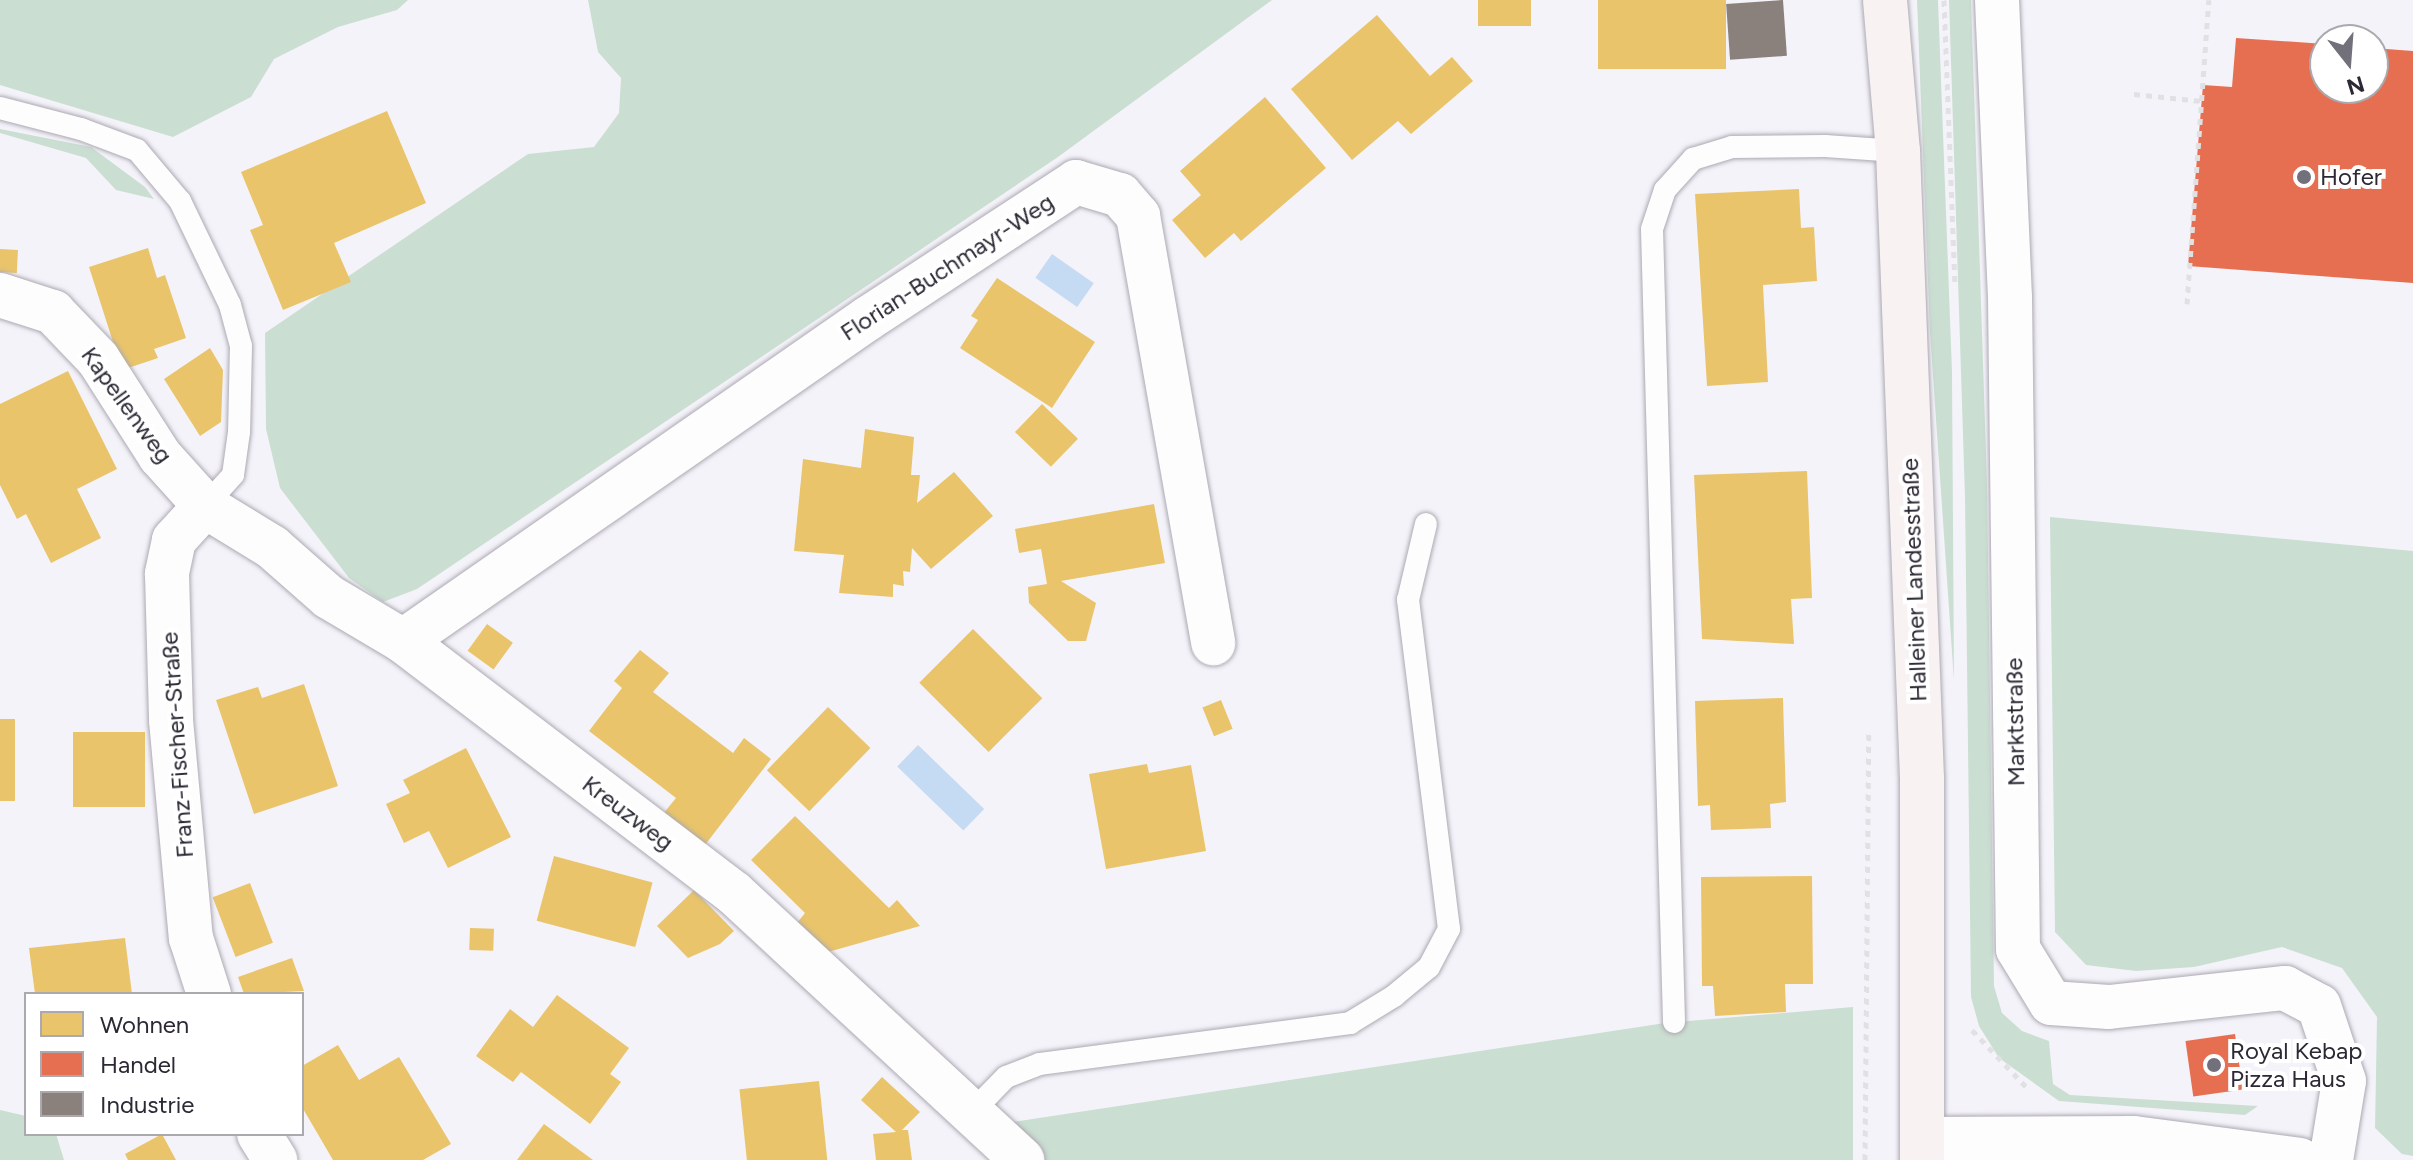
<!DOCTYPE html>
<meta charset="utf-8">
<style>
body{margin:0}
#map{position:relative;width:2413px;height:1160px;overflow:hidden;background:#f5f3fa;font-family:Figtree,sans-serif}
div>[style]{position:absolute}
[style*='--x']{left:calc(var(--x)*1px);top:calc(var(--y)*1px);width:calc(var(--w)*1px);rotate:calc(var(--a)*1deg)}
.green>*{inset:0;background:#cbded2}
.water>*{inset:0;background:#c5daf3;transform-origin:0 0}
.homes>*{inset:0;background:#e9c46a;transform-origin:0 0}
.shops>*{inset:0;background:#e76f51;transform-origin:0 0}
.industry>*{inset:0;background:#8a817c;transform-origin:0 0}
.path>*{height:5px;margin-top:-2.5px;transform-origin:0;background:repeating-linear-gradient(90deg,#e1e1e3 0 6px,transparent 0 12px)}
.roads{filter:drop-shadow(0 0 2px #aca9b2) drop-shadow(0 0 2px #aca9b2)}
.service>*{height:22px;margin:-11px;padding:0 11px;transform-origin:11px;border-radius:11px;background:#fefdfe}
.minor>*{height:44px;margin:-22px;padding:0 22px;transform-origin:22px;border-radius:22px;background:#fefdfe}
.secondary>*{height:44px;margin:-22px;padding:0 22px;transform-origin:22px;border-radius:22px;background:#f8f2f3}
.dots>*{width:22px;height:22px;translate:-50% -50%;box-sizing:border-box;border:4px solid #fff;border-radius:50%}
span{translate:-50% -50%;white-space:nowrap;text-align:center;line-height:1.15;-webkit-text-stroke:8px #fff;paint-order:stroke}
.poi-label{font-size:24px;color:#2c2935}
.left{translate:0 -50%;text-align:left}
.street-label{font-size:24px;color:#2c2935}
.legend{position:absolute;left:24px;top:992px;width:280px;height:144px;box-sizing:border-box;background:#fff;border:2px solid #aba9ae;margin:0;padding:10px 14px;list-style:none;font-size:24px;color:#2c2935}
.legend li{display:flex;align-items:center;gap:16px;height:40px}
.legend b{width:40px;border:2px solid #aba9ae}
.north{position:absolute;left:2309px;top:24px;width:80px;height:80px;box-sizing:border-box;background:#fff;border:2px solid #aba9ae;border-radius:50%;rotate:163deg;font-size:22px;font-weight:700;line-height:32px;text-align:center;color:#2c2935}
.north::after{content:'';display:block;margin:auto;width:28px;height:36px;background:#72707a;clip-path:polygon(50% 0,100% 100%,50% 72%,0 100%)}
</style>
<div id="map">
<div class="green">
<div style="clip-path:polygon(0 0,408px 0,397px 10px,338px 27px,274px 59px,251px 97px,173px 137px,0 85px)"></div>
<div style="clip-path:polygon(588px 0,1272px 0,1058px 157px,417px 589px,383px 602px,349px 578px,280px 488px,266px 429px,265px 333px,528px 154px,594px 147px,619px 113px,621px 78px,598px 52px)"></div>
<div style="clip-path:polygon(1917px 0,1938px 0,1952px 372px,1954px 681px,1930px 332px)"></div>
<div style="clip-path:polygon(1949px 0,1971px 0,1987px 484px,1994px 986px,2002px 1013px,2022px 1031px,2049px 1041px,2053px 1084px,2070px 1095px,2258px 1106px,2245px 1115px,2059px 1101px,1999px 1058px,1979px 1026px,1971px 997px,1965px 497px)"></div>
<div style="clip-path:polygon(0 129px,91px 147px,145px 187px,154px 199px,116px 190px,86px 158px,0 133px)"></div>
<div style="clip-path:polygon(2050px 517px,2413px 551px,2413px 1156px,2402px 1154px,2375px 1128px,2377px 1017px,2342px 968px,2282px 947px,2194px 967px,2136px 971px,2086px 965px,2055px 932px)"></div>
<div style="clip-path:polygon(1853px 1007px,1853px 1160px,1045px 1160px,1006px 1123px,1665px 1023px)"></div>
<div style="clip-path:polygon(0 1110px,26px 1116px,26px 1134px,56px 1134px,64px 1160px,0 1160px)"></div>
</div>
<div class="water">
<div style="left:1052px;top:254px;width:51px;height:29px;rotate:35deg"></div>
<div style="left:918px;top:745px;width:92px;height:30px;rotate:44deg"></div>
</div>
<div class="homes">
<div style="left:1478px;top:0;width:53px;height:26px"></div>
<div style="left:1598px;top:0;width:128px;height:69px"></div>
<div style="clip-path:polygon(1377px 15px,1430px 76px,1452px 57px,1473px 81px,1411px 134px,1398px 121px,1352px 160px,1291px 89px)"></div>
<div style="clip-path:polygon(1265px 97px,1326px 168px,1241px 241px,1234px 233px,1205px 258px,1172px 220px,1201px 195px,1180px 171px)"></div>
<div style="clip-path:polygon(387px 111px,426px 203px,334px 243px,351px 282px,283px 310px,250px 230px,263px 225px,241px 172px)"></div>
<div style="clip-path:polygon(1799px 189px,1801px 228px,1814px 227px,1817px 281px,1763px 285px,1768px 382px,1707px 386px,1695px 194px)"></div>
<div style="clip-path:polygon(148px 248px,157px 278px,165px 275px,186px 338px,154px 349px,158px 358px,122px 370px,89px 267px)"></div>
<div style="left:0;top:249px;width:18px;height:23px;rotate:3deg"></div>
<div style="clip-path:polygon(997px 278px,1095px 342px,1052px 408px,960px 348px,978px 320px,971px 316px)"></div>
<div style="clip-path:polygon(210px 348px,223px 370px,221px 422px,200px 436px,164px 379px)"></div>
<div style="clip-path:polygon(68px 371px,117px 469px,77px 489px,101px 538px,51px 563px,26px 514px,17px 519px,0 485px,0 404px)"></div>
<div style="left:1042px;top:404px;width:50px;height:39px;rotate:44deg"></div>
<div style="clip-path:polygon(865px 429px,914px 437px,911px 475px,920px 475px,917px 503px,954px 472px,993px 516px,931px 569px,912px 548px,910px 572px,903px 571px,904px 586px,893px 584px,893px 597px,839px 593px,844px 555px,794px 551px,803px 459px,861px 468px)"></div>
<div style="clip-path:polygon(1807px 471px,1812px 598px,1791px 599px,1794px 644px,1702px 639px,1694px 475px)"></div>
<div style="clip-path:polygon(1154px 504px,1165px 563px,1061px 581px,1096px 603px,1086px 641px,1068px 641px,1029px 603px,1028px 587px,1047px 584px,1041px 549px,1019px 553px,1015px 529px)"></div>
<div style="left:487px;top:624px;width:32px;height:33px;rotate:36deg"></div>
<div style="left:973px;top:629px;width:98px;height:76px;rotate:45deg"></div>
<div style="clip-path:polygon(640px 650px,669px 673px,653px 692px,733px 753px,744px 738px,771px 759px,705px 845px,663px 814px,676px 798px,589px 731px,622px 688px,614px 681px)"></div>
<div style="clip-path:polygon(304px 684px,338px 786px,254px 814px,216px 700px,258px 687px,262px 698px)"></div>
<div style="clip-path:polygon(1783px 698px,1786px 802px,1770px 804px,1771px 828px,1711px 830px,1710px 805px,1698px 806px,1695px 701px)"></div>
<div style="left:1221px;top:700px;width:31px;height:20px;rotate:68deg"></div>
<div style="left:828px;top:707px;width:59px;height:88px;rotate:44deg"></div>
<div style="left:0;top:719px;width:15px;height:82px"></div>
<div style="left:73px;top:732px;width:72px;height:75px"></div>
<div style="clip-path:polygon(466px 748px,511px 837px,448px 868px,429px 831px,404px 843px,386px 804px,410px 793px,403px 780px)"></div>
<div style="clip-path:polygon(1147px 764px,1149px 773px,1191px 765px,1206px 851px,1106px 869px,1089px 774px)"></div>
<div style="clip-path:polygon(795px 816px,889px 908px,897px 900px,920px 926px,828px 952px,797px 923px,805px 913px,751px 860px)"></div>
<div style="left:554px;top:856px;width:102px;height:67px;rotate:15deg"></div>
<div style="clip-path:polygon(1812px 876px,1813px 984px,1785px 984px,1786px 1012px,1715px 1016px,1713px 986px,1702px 986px,1701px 877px)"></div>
<div style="left:250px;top:883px;width:64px;height:40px;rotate:69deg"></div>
<div style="clip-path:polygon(694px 890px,734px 931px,720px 944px,688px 958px,657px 926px)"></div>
<div style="left:470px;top:928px;width:24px;height:22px;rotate:2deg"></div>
<div style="clip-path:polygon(125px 938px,132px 994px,35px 994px,29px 948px)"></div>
<div style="clip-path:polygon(292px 958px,304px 991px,244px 994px,238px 977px)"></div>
<div style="clip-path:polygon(557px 995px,629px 1048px,610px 1074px,621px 1082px,590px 1124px,521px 1072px,513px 1082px,476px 1056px,510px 1009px,533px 1027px)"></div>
<div style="clip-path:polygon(338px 1045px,359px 1080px,399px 1057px,451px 1144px,423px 1160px,333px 1160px,302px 1107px,302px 1066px)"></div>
<div style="clip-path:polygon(882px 1077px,920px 1112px,902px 1130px,908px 1130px,912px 1160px,876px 1160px,873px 1134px,896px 1132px,861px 1100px)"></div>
<div style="left:819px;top:1081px;width:80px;height:80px;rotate:84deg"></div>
<div style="clip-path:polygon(544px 1124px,593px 1160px,517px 1160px)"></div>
<div style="clip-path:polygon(162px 1134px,176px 1160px,128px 1160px,125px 1154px)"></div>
</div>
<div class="shops">
<div style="clip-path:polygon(2236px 38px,2325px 44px,2325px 88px,2373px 88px,2373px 48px,2413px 51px,2413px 283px,2188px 266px,2203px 85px,2232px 87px)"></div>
<div style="left:2235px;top:1034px;width:56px;height:50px;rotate:82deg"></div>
</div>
<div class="industry">
<div style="left:1783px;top:0;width:56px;height:57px;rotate:86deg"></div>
</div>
<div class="path">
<div style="--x:1944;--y:0;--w:287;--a:87.8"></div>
<div style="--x:2134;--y:94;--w:68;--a:5.9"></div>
<div style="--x:2187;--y:304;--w:305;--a:-85.9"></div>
<div style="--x:1972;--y:1030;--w:84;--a:46.4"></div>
<div style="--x:1865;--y:1160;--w:428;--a:-89.5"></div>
</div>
<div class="roads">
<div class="service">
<div style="--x:0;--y:108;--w:84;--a:14.5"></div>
<div style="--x:81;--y:129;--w:60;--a:20.6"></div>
<div style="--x:137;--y:150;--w:67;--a:49.9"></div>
<div style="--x:180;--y:201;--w:115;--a:64.3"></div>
<div style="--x:230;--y:305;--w:42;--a:75"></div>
<div style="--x:241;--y:346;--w:86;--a:91.3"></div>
<div style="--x:239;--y:432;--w:43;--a:97.9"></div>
<div style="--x:233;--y:475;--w:42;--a:132.1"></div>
<div style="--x:1674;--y:1022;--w:793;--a:-91.59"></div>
<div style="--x:1652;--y:229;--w:41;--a:-71.6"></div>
<div style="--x:1665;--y:190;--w:42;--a:-47.9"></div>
<div style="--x:1693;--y:159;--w:41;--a:-17.1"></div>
<div style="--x:1732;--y:147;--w:93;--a:-0.6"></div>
<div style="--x:1825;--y:146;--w:73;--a:3.9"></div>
<div style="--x:971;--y:1113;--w:50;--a:-45.8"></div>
<div style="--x:1006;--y:1077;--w:36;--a:-21"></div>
<div style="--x:1040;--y:1064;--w:313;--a:-7.5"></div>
<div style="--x:1350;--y:1023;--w:52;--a:-31.5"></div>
<div style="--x:1394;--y:996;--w:45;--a:-39.6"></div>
<div style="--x:1429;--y:967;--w:43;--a:-62.2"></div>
<div style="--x:1449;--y:929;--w:332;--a:-97.1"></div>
<div style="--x:1408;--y:600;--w:78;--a:-76.7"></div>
</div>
<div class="minor">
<div style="--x:1997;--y:0;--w:297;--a:87.5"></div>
<div style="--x:2010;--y:297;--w:652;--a:89.3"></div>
<div style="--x:2018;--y:949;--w:63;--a:58.6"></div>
<div style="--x:2051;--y:1003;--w:58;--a:3.9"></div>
<div style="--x:2109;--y:1007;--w:177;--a:-6.2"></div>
<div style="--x:2285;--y:988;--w:38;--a:28"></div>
<div style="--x:2319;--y:1006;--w:79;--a:71.6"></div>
<div style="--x:2344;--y:1081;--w:80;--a:99.3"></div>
<div style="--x:0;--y:295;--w:56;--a:17.8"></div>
<div style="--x:53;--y:312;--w:65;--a:46.2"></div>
<div style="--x:98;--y:359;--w:115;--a:57.4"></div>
<div style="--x:160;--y:456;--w:67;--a:48"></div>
<div style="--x:205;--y:506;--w:79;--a:31.5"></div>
<div style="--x:272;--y:547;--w:76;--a:41.3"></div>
<div style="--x:329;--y:597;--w:86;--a:30.7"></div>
<div style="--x:403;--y:641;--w:416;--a:37.3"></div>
<div style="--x:734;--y:893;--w:393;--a:42.8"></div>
<div style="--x:205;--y:506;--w:46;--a:132.4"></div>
<div style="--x:174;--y:540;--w:35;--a:102"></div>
<div style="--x:167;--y:574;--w:146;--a:88.4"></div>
<div style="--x:171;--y:720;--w:219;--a:84.8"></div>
<div style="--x:191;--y:938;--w:59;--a:72.2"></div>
<div style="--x:403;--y:641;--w:565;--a:-34.76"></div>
<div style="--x:867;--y:319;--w:250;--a:-33.2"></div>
<div style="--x:1076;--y:182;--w:46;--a:16.5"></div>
<div style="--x:1120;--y:195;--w:28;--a:49"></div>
<div style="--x:1138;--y:216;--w:434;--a:80"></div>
<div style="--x:259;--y:1134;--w:31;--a:58"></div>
<div style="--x:1923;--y:1139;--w:211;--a:-0.3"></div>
<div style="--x:2134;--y:1138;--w:167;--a:7.5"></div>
</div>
<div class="secondary">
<div style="--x:1885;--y:0;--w:152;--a:85.1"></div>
<div style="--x:1898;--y:151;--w:628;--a:87.81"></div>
<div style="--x:1922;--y:779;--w:381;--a:90"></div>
</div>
</div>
<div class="dots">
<div style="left:2304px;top:177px;background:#72707a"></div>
<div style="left:2214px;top:1065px;background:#72707a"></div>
</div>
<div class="poi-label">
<span class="left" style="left:2320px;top:177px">Hofer</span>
<span class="left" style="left:2230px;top:1065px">Royal Kebap<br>Pizza Haus</span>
</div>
<div class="street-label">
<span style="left:947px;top:267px;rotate:-33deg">Florian-Buchmayr-Weg</span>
<span style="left:127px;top:405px;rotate:54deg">Kapellenweg</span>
<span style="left:1914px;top:580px;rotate:-92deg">Halleiner Landesstraße</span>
<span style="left:2015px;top:722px;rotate:-91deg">Marktstraße</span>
<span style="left:177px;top:745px;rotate:-94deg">Franz-Fischer-Straße</span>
<span style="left:628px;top:813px;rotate:37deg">Kreuzweg</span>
</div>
<ul class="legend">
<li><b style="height:22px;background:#e9c46a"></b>Wohnen</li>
<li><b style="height:22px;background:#e76f51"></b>Handel</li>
<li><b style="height:22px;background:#8a817c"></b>Industrie</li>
</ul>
<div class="north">N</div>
</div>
